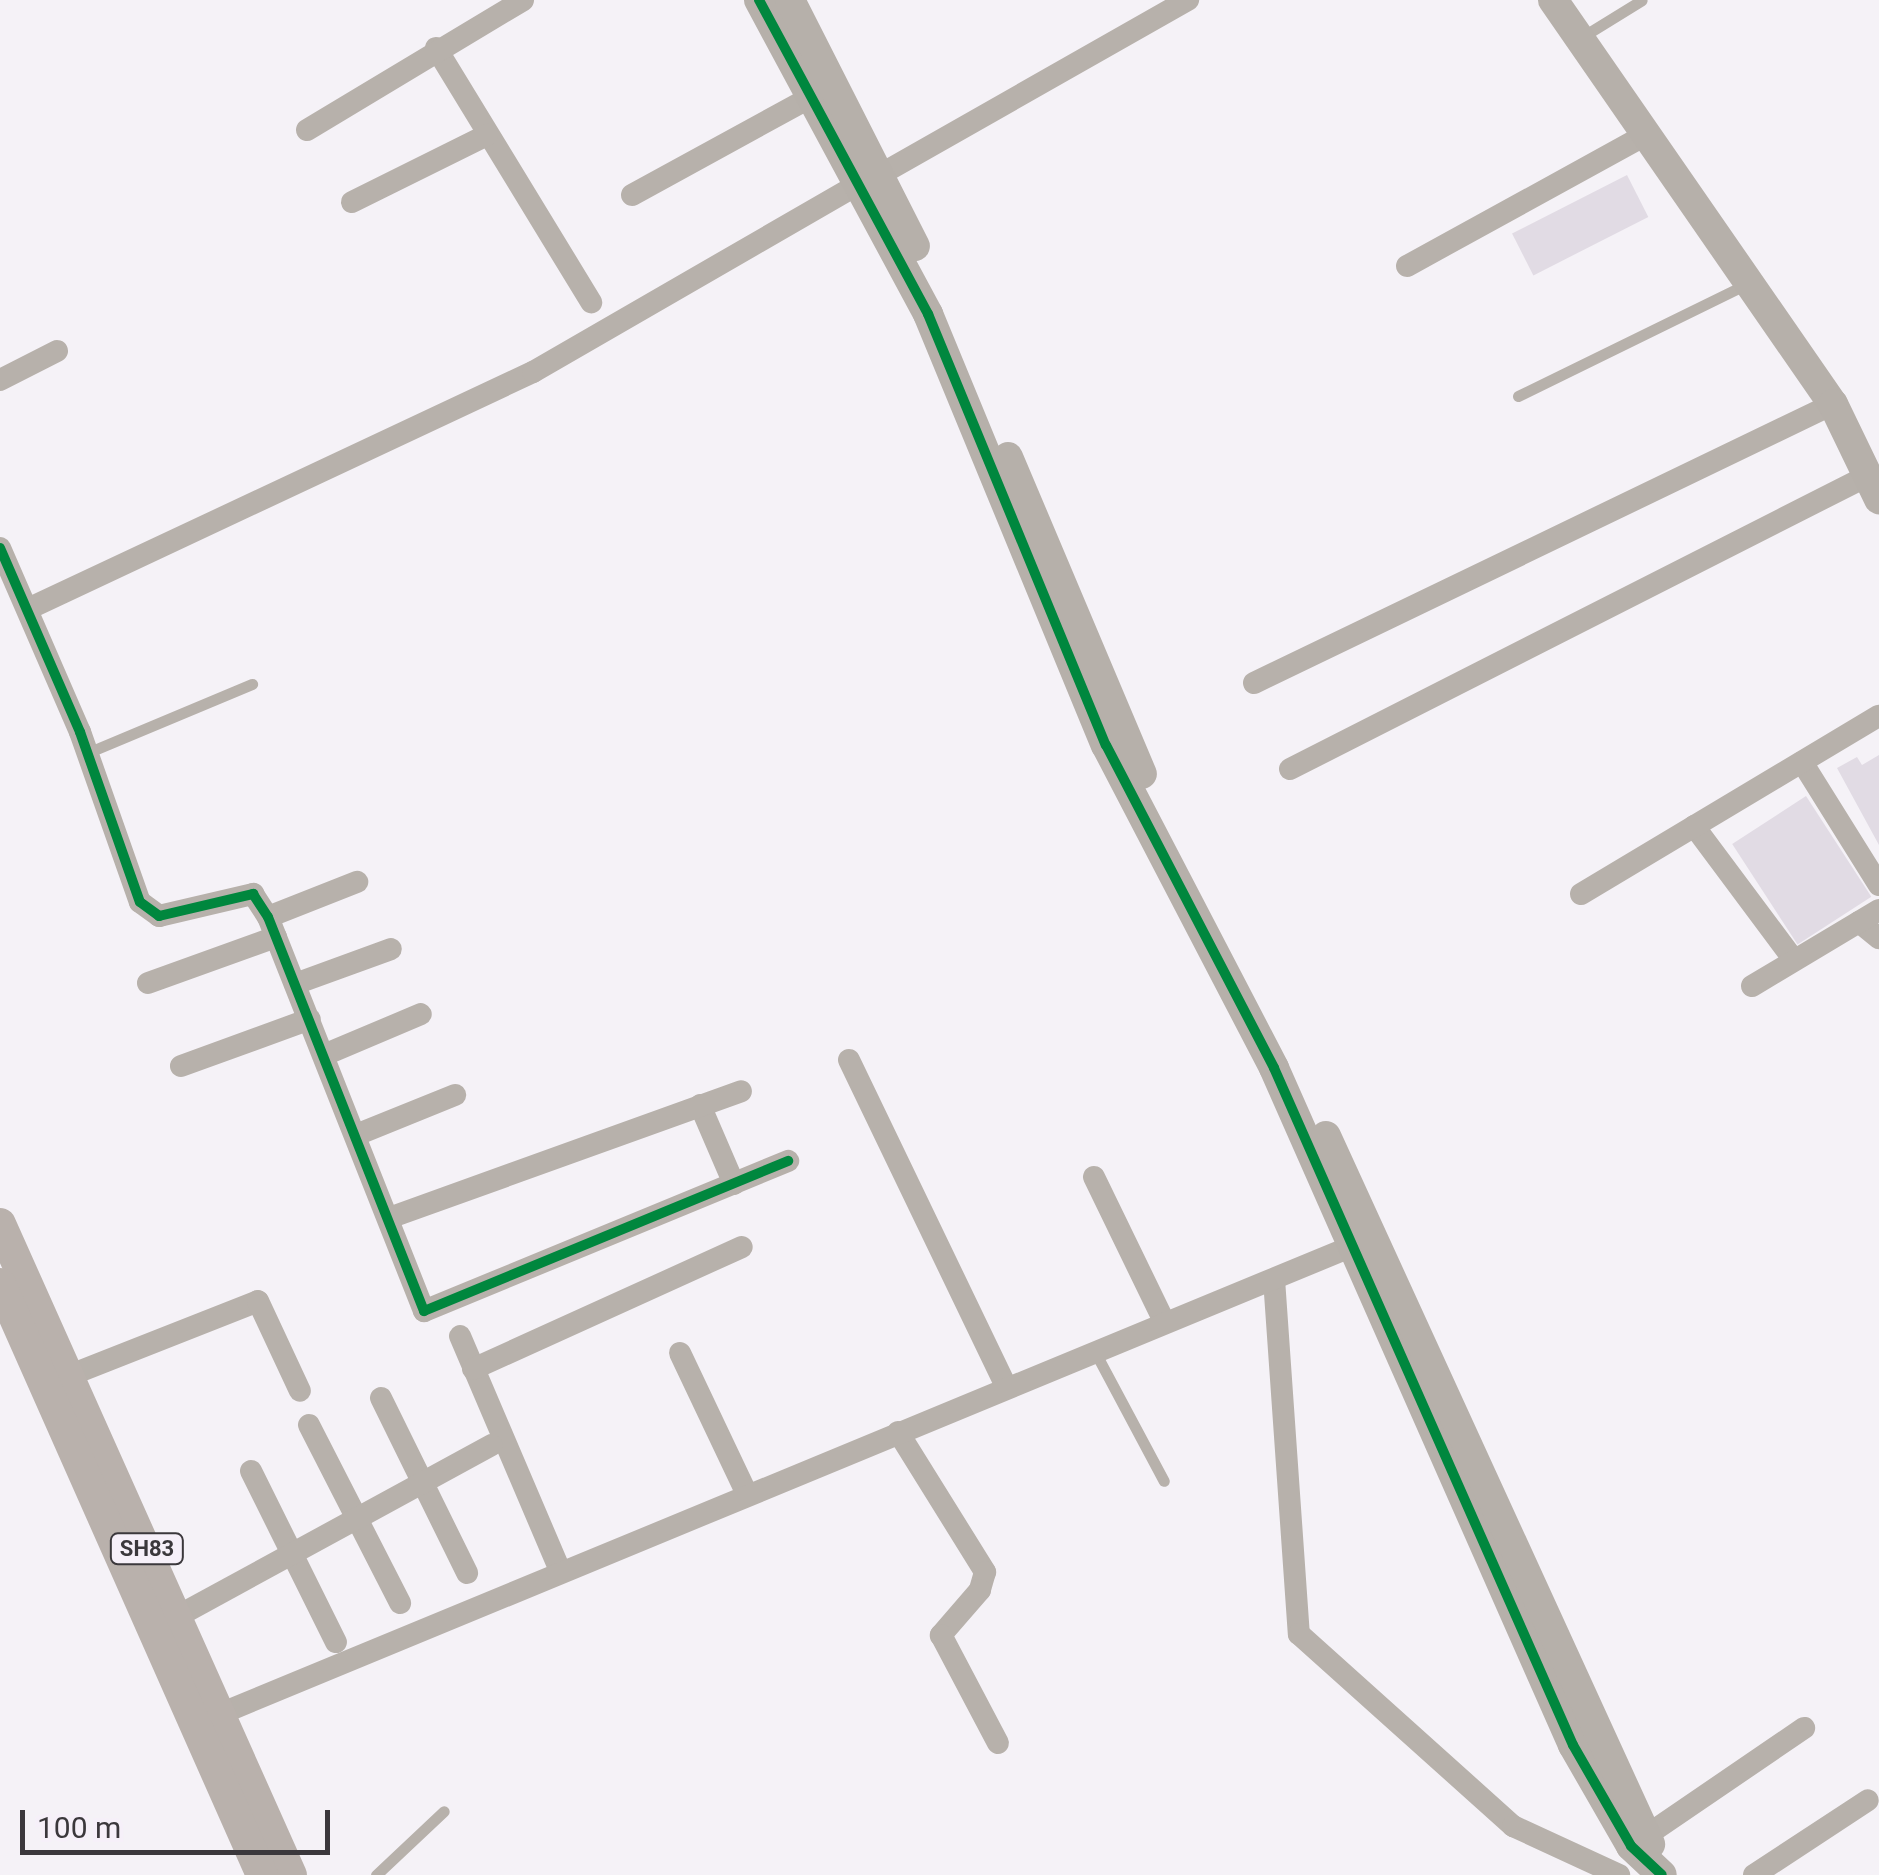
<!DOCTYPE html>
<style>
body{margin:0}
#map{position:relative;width:1879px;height:1875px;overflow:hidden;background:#f5f2f7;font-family:Roboto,sans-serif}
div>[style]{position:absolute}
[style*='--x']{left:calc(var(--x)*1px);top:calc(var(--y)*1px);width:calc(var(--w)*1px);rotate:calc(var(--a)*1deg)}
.building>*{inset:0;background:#e1dbe4;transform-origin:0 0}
.lane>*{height:11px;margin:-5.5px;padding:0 5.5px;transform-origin:5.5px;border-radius:5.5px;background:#b7b1ab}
.street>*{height:22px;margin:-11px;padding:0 11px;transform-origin:11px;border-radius:11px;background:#b7b1ab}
.secondary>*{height:30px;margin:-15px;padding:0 15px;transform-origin:15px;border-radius:15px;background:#b6b0aa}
.primary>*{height:32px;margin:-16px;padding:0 16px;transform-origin:16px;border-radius:16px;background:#b9b1ac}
.cycleway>*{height:10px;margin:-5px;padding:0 5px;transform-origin:5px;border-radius:5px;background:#00873e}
span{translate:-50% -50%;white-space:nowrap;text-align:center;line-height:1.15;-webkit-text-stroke:9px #f6f0f9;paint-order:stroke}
.shield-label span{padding:2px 8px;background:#f6f0f9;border:2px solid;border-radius:8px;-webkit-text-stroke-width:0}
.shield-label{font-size:22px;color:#3b383c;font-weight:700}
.scale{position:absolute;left:20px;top:1810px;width:310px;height:45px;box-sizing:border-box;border:5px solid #3b383c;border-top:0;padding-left:12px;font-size:30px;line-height:35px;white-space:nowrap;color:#3b383c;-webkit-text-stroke:8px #f6f0f9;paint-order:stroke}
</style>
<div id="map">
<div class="building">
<div style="left:1627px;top:175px;width:47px;height:129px;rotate:63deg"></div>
<div style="clip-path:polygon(1879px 755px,1879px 845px,1837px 768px,1857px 757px,1862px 765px)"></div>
<div style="left:1806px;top:796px;width:120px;height:88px;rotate:57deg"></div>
</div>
<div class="lane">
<div style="--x:1582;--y:37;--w:70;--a:-31.7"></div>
<div style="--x:1518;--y:396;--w:255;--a:-26.1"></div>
<div style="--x:87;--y:753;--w:179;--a:-22.7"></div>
<div style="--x:1095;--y:1352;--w:146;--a:61.9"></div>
<div style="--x:376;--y:1875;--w:93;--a:-43.3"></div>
</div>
<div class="street">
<div style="--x:436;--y:48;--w:298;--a:58.6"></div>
<div style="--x:307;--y:130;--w:252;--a:-31"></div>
<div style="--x:883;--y:173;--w:351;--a:-29.6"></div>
<div style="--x:632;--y:195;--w:206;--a:-28.7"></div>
<div style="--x:352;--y:202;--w:151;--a:-26.4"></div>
<div style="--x:1407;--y:266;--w:274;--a:-28.8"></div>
<div style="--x:0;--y:380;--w:64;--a:-27"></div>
<div style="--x:0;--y:548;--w:201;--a:66.5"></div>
<div style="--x:80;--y:732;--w:180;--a:70.6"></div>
<div style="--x:140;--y:902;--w:24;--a:36"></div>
<div style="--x:159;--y:916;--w:97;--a:-13.2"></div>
<div style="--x:253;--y:894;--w:27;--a:57"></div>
<div style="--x:268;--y:917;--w:424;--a:68.4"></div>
<div style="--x:424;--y:1311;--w:394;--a:-22.4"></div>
<div style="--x:30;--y:608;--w:556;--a:-25.14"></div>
<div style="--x:533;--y:372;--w:380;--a:-30"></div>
<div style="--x:1254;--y:683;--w:643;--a:-25.73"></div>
<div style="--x:1802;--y:762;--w:145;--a:58"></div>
<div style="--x:1290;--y:769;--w:647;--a:-26.92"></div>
<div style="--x:1694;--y:826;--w:167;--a:53.3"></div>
<div style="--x:1581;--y:894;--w:347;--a:-30.9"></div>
<div style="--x:268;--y:917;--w:96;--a:-21.5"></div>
<div style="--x:1859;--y:922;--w:26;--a:39"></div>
<div style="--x:148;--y:983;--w:136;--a:-19.8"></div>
<div style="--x:295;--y:984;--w:102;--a:-20"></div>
<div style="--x:1752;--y:986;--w:148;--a:-30.9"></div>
<div style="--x:324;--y:1055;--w:105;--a:-22.9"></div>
<div style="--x:849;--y:1060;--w:364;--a:64.3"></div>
<div style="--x:181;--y:1066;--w:137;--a:-20"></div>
<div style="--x:700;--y:1105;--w:86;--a:66.7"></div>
<div style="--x:356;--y:1135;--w:107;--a:-22"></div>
<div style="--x:1094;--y:1177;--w:162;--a:64.1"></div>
<div style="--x:389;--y:1218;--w:374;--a:-19.8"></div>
<div style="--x:1274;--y:1279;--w:356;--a:86"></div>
<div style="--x:1299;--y:1634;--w:288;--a:41.9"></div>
<div style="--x:1513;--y:1826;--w:117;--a:24.8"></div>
<div style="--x:460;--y:1336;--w:254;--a:66.9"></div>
<div style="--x:680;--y:1353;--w:156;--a:64.6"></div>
<div style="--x:473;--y:1369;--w:295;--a:-24.4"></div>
<div style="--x:68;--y:1376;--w:204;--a:-21.5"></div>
<div style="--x:258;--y:1301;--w:99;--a:65"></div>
<div style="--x:381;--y:1398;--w:195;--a:63.8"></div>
<div style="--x:309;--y:1425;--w:200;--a:62.9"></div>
<div style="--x:898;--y:1432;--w:165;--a:58.1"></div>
<div style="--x:985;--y:1572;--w:19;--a:106"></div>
<div style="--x:980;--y:1590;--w:60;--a:130.9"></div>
<div style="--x:941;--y:1635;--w:122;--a:62.2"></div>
<div style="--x:251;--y:1471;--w:191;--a:63.6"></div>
<div style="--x:178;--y:1616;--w:357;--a:-28.6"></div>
<div style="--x:220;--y:1714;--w:1241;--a:-22.45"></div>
<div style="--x:1634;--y:1844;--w:206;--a:-34.3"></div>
<div style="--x:1754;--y:1875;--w:136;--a:-33.3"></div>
</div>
<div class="secondary">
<div style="--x:759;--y:0;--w:357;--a:61.7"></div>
<div style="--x:928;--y:314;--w:466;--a:67.6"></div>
<div style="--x:1106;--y:745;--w:364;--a:62.5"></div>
<div style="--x:1274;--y:1068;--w:740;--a:66.17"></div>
<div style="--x:1573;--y:1745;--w:116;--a:60.1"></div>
<div style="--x:1631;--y:1846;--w:42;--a:43.1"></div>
<div style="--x:790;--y:0;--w:276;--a:63.1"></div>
<div style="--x:1553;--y:0;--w:492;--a:55.3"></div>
<div style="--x:1833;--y:404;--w:106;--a:64.2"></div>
<div style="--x:1008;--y:457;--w:344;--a:67.1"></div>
<div style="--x:1326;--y:1136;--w:779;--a:65.41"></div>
</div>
<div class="primary">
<div style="--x:0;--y:1224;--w:713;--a:65.92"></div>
<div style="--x:0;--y:1284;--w:646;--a:66.09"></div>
</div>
<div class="cycleway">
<div style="--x:759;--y:0;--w:357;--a:61.7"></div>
<div style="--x:928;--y:314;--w:466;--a:67.6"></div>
<div style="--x:1106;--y:745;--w:364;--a:62.5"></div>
<div style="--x:1274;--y:1068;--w:740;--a:66.17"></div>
<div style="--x:1573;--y:1745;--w:116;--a:60.1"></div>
<div style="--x:1631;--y:1846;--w:42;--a:43.1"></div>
<div style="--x:0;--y:548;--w:201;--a:66.5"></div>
<div style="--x:80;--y:732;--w:180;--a:70.6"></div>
<div style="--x:140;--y:902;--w:24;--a:36"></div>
<div style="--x:159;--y:916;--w:97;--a:-13.2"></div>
<div style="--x:253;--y:894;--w:27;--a:57"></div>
<div style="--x:268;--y:917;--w:424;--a:68.4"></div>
<div style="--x:424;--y:1311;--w:394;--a:-22.4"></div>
</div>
<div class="shield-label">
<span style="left:147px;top:1549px">SH83</span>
</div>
<div class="scale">100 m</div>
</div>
